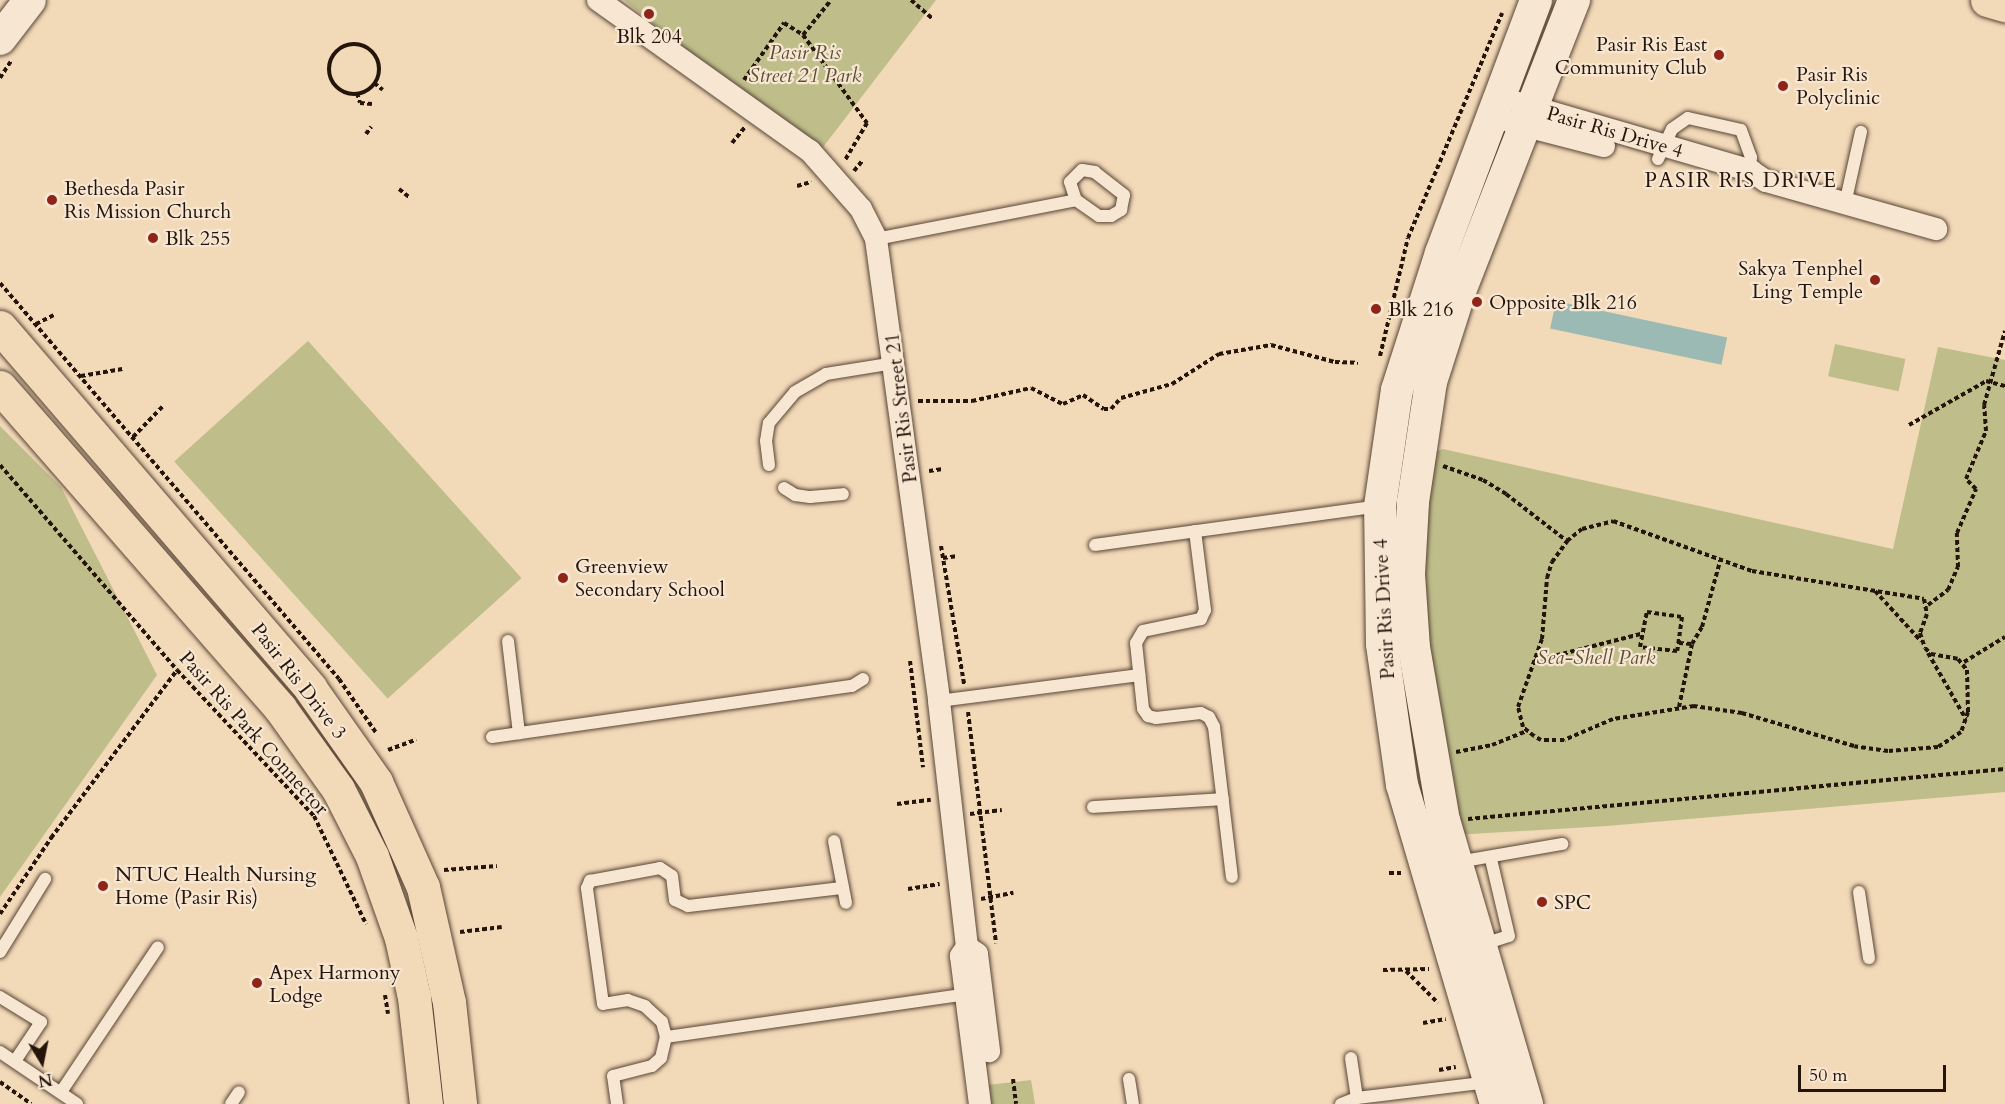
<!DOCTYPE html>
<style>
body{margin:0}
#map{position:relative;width:2005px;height:1104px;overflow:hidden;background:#f2d9b8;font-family:Cardo,serif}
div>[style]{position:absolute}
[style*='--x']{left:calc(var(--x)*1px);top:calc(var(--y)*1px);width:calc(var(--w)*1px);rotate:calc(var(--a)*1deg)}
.green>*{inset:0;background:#bfbe8b;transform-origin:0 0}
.water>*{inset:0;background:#9bbab3;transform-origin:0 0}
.path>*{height:4px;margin-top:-2px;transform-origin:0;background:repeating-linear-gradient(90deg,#24140a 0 4.5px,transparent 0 7.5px)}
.path>.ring{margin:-2px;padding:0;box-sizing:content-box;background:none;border:4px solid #24140a;border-radius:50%}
.roads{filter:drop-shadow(0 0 2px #584536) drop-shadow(0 0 2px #584536)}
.lane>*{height:12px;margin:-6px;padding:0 6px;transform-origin:6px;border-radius:6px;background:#f7e6d1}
.street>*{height:22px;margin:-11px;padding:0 11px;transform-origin:11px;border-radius:11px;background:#f7e6d1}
.secondary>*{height:32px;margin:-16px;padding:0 16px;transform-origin:16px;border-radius:16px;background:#f7e6d1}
.primary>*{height:33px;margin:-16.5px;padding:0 16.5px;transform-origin:16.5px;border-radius:16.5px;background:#f2d9b8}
.dots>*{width:16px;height:16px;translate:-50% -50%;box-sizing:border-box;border:3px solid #f7e6d1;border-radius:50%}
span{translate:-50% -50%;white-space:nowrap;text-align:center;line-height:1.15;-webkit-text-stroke:4.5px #f7e6d1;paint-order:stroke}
.poi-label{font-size:20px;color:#24140a}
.right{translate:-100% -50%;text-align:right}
.left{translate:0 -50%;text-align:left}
.park-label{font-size:20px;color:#5a5037;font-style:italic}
.street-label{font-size:20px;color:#24140a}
.neighbourhood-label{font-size:21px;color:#24140a;letter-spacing:1.5px}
.north{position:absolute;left:12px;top:1032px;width:60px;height:60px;-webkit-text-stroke:4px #f7e6d1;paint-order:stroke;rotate:170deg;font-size:16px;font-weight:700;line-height:24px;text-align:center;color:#24140a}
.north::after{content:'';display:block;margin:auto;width:21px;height:27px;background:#24140a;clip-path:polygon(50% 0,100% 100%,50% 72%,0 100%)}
.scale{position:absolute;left:1798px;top:1065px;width:148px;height:27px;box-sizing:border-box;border:3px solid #24140a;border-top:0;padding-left:8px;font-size:18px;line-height:21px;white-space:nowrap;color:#24140a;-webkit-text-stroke:4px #f7e6d1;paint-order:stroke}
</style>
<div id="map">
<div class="green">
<div style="clip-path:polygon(624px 0,936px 0,817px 155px)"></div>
<div style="left:308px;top:341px;width:319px;height:180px;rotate:48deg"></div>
<div style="left:1835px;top:344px;width:72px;height:33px;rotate:12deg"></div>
<div style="clip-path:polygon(1938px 347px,2005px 360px,2005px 792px,1607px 826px,1454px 835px,1420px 596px,1425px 456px,1443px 449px,1893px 549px)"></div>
<div style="clip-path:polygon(0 426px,61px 487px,157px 675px,0 897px)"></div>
<div style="clip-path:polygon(1031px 1080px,1035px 1104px,989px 1104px,987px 1085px)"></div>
</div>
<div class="water">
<div style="left:1556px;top:301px;width:175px;height:28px;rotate:12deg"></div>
</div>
<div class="path">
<div style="--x:911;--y:0;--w:29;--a:41"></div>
<div style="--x:803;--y:35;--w:109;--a:54"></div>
<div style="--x:867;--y:123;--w:43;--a:120.7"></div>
<div class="ring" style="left:329px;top:44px;width:46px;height:46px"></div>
<div style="--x:0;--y:78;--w:20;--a:-57"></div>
<div style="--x:744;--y:80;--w:70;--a:-54.9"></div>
<div style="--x:784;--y:23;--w:22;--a:32"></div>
<div style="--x:803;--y:35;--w:45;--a:-51.3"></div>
<div style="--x:374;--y:83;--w:11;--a:38"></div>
<div style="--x:357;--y:93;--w:10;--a:73"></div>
<div style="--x:360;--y:103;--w:12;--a:5"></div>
<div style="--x:366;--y:134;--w:9;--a:-54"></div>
<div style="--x:732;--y:143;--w:21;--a:-51"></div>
<div style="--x:854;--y:171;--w:14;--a:-51"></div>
<div style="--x:797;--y:186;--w:15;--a:-16"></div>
<div style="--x:399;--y:189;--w:14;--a:39"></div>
<div style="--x:0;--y:283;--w:521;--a:49.43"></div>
<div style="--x:339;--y:679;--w:67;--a:55.4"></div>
<div style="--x:36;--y:324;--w:20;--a:-27"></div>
<div style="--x:1380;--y:356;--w:121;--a:-76.7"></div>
<div style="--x:1408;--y:238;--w:244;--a:-67.3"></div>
<div style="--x:81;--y:376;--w:42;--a:-9.7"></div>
<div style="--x:918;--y:401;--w:54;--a:0"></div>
<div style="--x:972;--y:401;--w:60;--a:-12.4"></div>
<div style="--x:1031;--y:388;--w:36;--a:27"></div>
<div style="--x:1063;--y:404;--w:22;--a:-24"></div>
<div style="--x:1083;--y:395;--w:25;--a:34"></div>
<div style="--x:1104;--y:409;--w:7;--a:0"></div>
<div style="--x:1111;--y:409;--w:15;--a:-48"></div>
<div style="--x:1121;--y:398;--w:53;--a:-15.4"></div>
<div style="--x:1172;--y:384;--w:56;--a:-32.6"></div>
<div style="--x:1219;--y:354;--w:53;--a:-9.8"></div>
<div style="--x:1271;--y:345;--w:66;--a:14.9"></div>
<div style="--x:1335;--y:362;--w:23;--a:2"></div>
<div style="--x:1909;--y:425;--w:89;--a:-29.7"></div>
<div style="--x:1986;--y:381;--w:20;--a:15"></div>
<div style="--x:133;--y:437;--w:43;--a:-45.9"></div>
<div style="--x:0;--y:465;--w:271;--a:49.2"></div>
<div style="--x:177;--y:670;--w:200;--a:46.8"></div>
<div style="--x:314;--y:816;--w:120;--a:64.3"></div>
<div style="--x:1443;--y:466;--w:42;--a:19.3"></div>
<div style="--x:1483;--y:480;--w:27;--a:31"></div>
<div style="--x:1506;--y:494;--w:77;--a:37.6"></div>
<div style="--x:929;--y:471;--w:14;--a:-8"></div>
<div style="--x:1613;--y:521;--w:148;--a:19.8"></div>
<div style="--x:1752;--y:571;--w:174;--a:9.2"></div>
<div style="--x:1924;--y:599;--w:15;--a:79"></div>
<div style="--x:1927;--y:614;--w:20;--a:110"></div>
<div style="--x:1920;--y:633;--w:16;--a:72"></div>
<div style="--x:1925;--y:648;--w:8;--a:45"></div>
<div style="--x:1931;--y:654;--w:27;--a:10"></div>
<div style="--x:1958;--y:659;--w:14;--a:51"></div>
<div style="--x:1967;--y:670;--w:42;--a:88.6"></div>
<div style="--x:1968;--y:712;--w:21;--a:109"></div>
<div style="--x:1961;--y:732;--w:27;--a:147"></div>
<div style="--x:1938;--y:747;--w:50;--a:175.4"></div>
<div style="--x:1888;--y:751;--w:34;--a:-172"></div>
<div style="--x:1854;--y:746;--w:117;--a:-163.6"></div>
<div style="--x:1742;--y:713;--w:49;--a:-171.7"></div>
<div style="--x:1694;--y:706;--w:82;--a:170.9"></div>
<div style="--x:1613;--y:719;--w:53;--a:156.8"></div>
<div style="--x:1564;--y:740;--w:23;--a:180"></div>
<div style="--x:1541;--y:740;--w:8;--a:-150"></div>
<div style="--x:1534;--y:736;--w:14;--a:-141"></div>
<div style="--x:1523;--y:727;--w:21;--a:-104"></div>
<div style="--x:1518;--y:707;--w:72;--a:-70.6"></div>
<div style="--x:1542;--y:639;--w:61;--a:-85.3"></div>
<div style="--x:1547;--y:578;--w:17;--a:-73"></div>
<div style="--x:1552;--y:562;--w:26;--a:-54"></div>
<div style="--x:1567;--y:541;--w:19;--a:-39"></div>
<div style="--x:1582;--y:529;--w:32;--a:-14"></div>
<div style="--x:941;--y:546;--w:140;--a:80.5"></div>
<div style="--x:943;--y:558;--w:15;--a:-8"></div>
<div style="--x:1875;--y:591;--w:68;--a:47.4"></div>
<div style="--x:1928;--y:605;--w:25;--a:-37"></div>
<div style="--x:1948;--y:590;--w:25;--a:-67"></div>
<div style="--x:1958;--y:567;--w:34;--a:-92"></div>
<div style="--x:1957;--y:533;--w:48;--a:-66.6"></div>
<div style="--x:1976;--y:489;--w:14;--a:-135"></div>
<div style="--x:1966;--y:479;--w:52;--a:-67.4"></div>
<div style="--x:1986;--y:431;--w:26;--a:-94"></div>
<div style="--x:1984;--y:405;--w:77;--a:-74.2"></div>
<div style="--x:1647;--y:612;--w:35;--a:8"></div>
<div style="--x:1682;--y:617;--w:34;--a:98"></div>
<div style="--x:1677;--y:651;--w:37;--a:-174"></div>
<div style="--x:1640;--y:647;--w:36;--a:-79"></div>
<div style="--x:1679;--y:643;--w:13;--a:4"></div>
<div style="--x:1928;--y:653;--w:76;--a:60.1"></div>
<div style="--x:910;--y:661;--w:107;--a:83"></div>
<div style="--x:1534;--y:661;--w:110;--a:-14.2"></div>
<div style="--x:1964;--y:662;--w:48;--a:-31.4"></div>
<div style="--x:1679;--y:707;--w:64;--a:-78.3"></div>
<div style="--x:1692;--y:644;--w:20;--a:-60"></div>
<div style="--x:1702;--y:627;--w:68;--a:-74.7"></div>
<div style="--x:968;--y:712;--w:233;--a:83.1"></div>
<div style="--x:388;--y:750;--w:30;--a:-20"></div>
<div style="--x:1456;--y:752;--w:37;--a:-11"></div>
<div style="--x:1492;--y:745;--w:38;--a:-22"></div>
<div style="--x:897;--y:804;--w:34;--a:-7"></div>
<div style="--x:970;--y:814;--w:32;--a:-7"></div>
<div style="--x:1468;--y:819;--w:539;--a:-5.32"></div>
<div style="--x:444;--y:870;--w:53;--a:-4.3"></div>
<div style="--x:1389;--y:873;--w:14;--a:0"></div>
<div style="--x:908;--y:889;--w:32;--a:-9"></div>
<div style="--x:981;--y:899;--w:33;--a:-11"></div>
<div style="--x:0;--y:914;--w:92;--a:-56.1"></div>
<div style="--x:51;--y:838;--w:210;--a:-53.1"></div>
<div style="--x:460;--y:932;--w:42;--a:-6.8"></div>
<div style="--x:1383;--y:970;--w:46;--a:-1.2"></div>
<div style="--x:1406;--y:971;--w:45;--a:45"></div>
<div style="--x:385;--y:995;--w:19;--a:81"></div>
<div style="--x:1423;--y:1023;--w:23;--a:-10"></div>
<div style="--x:1439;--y:1070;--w:17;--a:-10"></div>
<div style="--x:1013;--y:1079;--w:25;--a:83"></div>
<div style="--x:0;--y:1082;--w:38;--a:35"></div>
</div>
<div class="roads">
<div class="lane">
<div style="--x:1658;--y:159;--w:33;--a:-65"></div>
<div style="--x:1672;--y:129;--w:19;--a:-35"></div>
<div style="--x:1688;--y:118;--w:54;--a:12.8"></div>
<div style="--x:1741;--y:130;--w:29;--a:70"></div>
<div style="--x:1751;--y:157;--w:19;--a:96"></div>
<div style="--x:1845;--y:204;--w:74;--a:-77.5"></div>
<div style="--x:876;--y:239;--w:204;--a:-11"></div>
<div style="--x:1076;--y:200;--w:28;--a:35"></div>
<div style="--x:1099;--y:216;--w:12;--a:0"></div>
<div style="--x:1111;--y:216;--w:12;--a:-31"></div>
<div style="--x:1121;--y:210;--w:15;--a:-79"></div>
<div style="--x:1124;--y:195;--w:37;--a:-142"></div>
<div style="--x:1095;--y:172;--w:13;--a:-171"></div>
<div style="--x:1082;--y:170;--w:17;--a:135"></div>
<div style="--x:1070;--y:182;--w:19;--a:72"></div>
<div style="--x:769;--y:465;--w:24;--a:-97"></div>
<div style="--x:766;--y:441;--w:18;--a:-81"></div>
<div style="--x:769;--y:423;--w:40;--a:-50"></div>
<div style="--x:795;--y:392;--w:36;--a:-30"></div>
<div style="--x:826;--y:374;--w:70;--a:-9.1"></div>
<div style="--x:784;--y:488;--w:13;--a:32"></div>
<div style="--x:795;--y:495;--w:15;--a:8"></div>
<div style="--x:810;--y:497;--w:33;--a:-5"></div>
<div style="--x:1195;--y:531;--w:80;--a:82.8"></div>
<div style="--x:1205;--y:610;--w:10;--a:114"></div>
<div style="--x:1201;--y:619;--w:59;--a:168.3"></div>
<div style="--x:1143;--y:631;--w:14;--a:120"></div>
<div style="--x:1136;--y:643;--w:66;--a:83.9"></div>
<div style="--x:1143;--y:709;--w:9;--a:54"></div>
<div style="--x:1148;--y:716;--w:8;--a:14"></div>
<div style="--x:1156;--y:718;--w:45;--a:-6.3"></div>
<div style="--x:1201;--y:713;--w:9;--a:27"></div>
<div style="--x:1209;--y:717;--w:11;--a:63"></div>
<div style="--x:1214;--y:727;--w:151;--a:83.2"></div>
<div style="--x:1095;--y:545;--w:287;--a:-7.8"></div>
<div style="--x:508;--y:641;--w:93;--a:83.2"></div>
<div style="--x:939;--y:701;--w:202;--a:-7.4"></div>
<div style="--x:492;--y:737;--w:364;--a:-8.1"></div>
<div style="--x:852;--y:686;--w:13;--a:-32"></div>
<div style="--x:1093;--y:807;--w:130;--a:-3.5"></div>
<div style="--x:834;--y:841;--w:63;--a:79"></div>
<div style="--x:1458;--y:862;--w:106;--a:-9.8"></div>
<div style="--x:1859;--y:892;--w:67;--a:81.4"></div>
<div style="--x:1481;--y:945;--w:29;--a:-18"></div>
<div style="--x:1509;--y:936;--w:79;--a:-103.2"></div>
<div style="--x:0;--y:952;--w:86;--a:-58.3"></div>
<div style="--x:0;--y:997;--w:48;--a:31.4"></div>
<div style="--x:41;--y:1022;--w:47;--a:123.7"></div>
<div style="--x:666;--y:1037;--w:307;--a:-8.1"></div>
<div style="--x:0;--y:1052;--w:93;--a:34"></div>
<div style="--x:1351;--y:1058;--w:40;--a:81.5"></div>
<div style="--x:1129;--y:1079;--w:25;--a:81"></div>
<div style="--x:61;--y:1092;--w:174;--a:-56.2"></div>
<div style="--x:231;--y:1104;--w:14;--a:-56"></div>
<div style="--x:617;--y:1104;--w:28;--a:-98"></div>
<div style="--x:613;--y:1076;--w:40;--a:-14.4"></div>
<div style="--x:652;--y:1066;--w:12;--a:-42"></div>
<div style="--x:661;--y:1058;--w:22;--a:-77"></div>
<div style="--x:666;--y:1037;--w:16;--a:-105"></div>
<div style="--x:662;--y:1022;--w:23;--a:-137"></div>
<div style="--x:645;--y:1006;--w:18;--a:-161"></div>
<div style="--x:628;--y:1000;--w:25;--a:171"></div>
<div style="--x:603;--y:1004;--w:117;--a:-97.9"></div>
<div style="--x:587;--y:888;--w:8;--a:-67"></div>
<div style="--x:590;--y:881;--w:71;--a:-10.5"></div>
<div style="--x:660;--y:868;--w:14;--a:34"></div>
<div style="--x:672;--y:876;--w:24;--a:83"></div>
<div style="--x:675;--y:900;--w:14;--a:25"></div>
<div style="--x:688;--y:906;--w:155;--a:-6.7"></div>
<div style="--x:1341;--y:1104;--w:17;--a:-21"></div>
<div style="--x:1357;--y:1098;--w:134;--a:-6.9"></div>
</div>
<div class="street">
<div style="--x:598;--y:0;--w:260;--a:35.5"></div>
<div style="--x:810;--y:151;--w:77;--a:48.7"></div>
<div style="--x:861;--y:209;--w:34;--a:63"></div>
<div style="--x:876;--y:239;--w:466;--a:82.2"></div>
<div style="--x:939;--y:701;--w:248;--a:83.5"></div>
<div style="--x:967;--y:947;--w:11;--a:124"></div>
<div style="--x:961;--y:956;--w:149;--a:82.7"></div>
<div style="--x:1519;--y:103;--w:242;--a:16.3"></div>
<div style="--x:1751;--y:171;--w:18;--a:34"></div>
<div style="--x:1766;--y:181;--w:177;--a:15.8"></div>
<div style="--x:1511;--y:122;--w:96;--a:14.5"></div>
<div style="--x:967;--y:947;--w:12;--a:35"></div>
<div style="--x:977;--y:954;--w:98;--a:82.9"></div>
</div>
<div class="secondary">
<div style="--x:0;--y:39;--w:49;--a:-52.4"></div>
<div style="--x:1496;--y:1104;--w:333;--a:-106.4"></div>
<div style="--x:1402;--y:785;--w:142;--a:-98.1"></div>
<div style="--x:1382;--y:644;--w:138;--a:-90.8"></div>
<div style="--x:1380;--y:506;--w:117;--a:-81.7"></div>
<div style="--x:1397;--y:390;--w:144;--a:-72.2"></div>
<div style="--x:1441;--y:253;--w:270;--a:-69.4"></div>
<div style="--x:1527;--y:1104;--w:295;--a:-106.3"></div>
<div style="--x:1444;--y:821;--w:176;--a:-99.8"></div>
<div style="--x:1414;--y:648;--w:74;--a:-93.9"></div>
<div style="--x:1409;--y:574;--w:72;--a:-86.8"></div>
<div style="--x:1413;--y:502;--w:121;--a:-81.5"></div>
<div style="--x:1431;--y:382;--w:96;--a:-72.3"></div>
<div style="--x:1460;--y:291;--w:313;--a:-68.6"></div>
</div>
<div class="primary">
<div style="--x:1987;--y:0;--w:19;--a:16"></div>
<div style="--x:0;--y:327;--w:476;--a:49.3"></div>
<div style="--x:310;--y:688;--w:115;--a:54.9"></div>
<div style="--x:376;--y:782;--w:115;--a:65.9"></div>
<div style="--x:423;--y:887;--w:118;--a:77.3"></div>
<div style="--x:449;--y:1002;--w:103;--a:83.8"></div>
<div style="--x:0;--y:387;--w:426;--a:48.9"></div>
<div style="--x:280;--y:708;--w:100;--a:54.4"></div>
<div style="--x:338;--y:789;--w:75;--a:63.1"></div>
<div style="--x:372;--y:856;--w:87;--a:70.5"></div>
<div style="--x:401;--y:938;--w:60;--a:77.6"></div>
<div style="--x:414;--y:997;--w:108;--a:83.6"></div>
</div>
</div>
<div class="dots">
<div style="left:649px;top:14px;background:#8f2418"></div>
<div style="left:1719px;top:55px;background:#8f2418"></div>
<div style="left:1783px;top:86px;background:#8f2418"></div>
<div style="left:52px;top:200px;background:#8f2418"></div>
<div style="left:153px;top:238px;background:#8f2418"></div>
<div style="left:1875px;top:280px;background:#8f2418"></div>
<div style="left:1477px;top:302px;background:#8f2418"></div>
<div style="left:1376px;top:309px;background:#8f2418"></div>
<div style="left:563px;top:578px;background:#8f2418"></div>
<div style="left:103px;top:886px;background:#8f2418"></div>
<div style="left:1542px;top:902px;background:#8f2418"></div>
<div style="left:257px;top:983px;background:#8f2418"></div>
</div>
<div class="poi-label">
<span style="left:649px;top:36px">Blk 204</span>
<span class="right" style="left:1707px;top:56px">Pasir Ris East<br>Community Club</span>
<span class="left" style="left:1796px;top:86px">Pasir Ris<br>Polyclinic</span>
<span class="left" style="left:64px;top:200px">Bethesda Pasir<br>Ris Mission Church</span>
<span class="left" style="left:165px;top:238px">Blk 255</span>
<span class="right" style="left:1863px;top:280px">Sakya Tenphel<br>Ling Temple</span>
<span class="left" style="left:1489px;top:302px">Opposite Blk 216</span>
<span class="left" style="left:1388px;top:309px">Blk 216</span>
<span class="left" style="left:575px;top:578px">Greenview<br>Secondary School</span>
<span class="left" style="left:115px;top:886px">NTUC Health Nursing<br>Home (Pasir Ris)</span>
<span class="left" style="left:1554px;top:902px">SPC</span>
<span class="left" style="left:269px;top:984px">Apex Harmony<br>Lodge</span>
</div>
<div class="park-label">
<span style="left:805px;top:64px">Pasir Ris<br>Street 21 Park</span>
<span style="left:1596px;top:657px">Sea-Shell Park</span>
</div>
<div class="street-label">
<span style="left:1615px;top:132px;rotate:16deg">Pasir Ris Drive 4</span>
<span style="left:901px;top:408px;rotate:-97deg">Pasir Ris Street 21</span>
<span style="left:1384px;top:609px;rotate:-93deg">Pasir Ris Drive 4</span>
<span style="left:299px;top:681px;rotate:52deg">Pasir Ris Drive 3</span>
<span style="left:254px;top:733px;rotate:48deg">Pasir Ris Park Connector</span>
</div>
<div class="neighbourhood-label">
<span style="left:1741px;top:181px">PASIR RIS DRIVE</span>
</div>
<div class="north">N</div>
<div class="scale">50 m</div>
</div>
